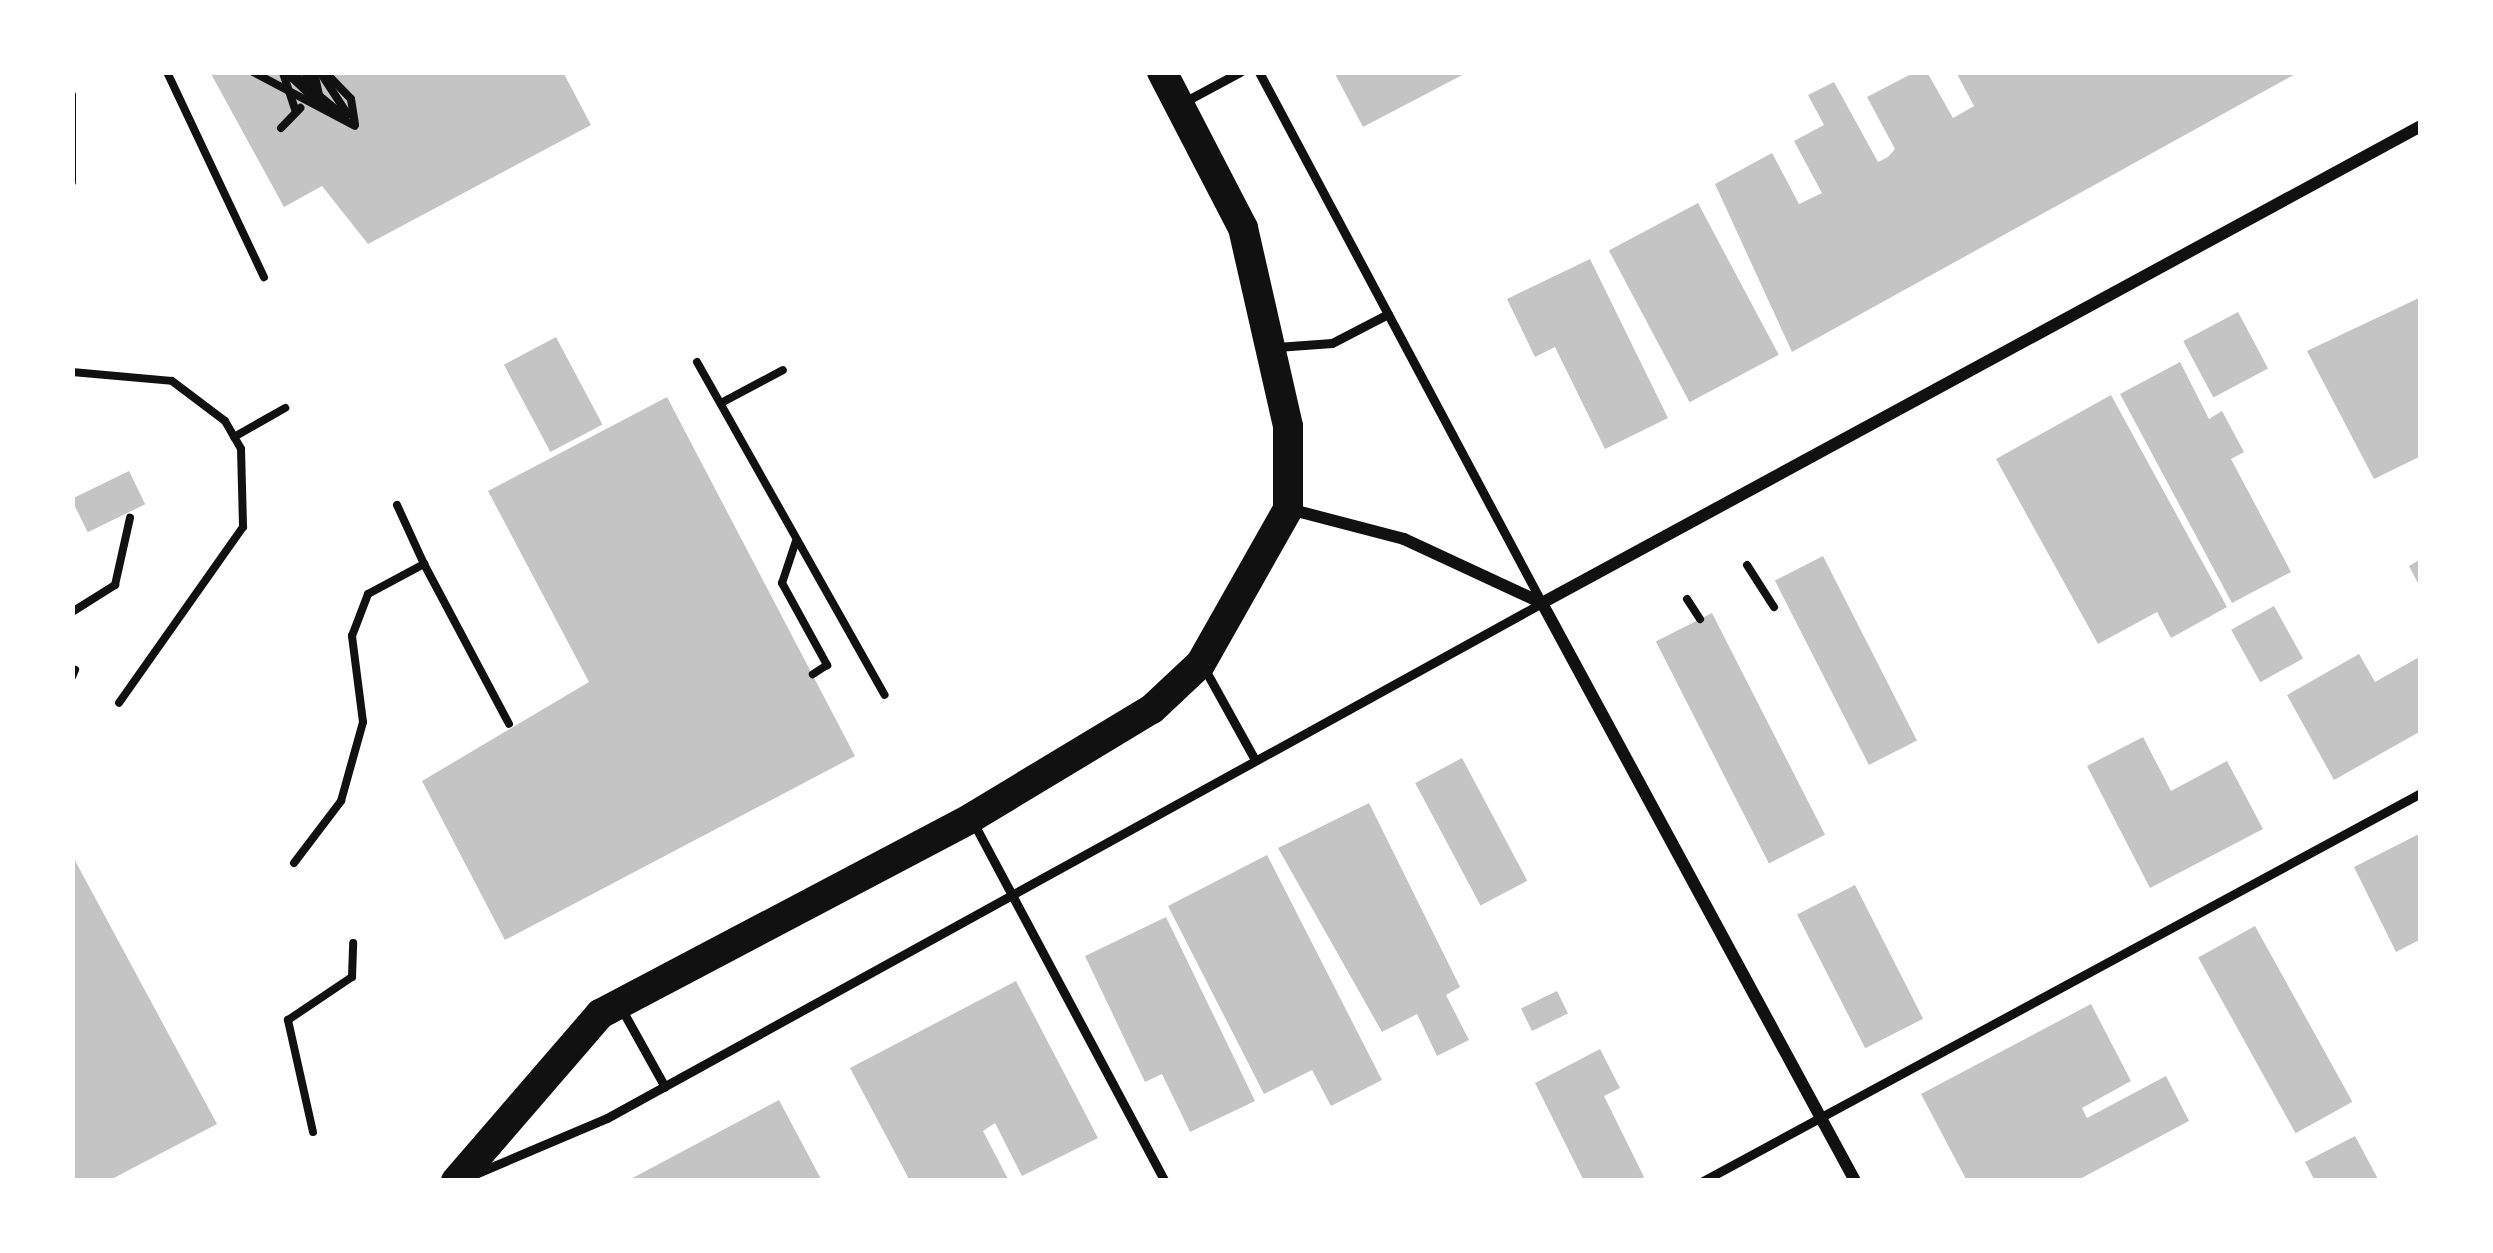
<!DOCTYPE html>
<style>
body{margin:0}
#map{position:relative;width:2493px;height:1253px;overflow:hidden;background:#fff;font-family:"Varela Round",sans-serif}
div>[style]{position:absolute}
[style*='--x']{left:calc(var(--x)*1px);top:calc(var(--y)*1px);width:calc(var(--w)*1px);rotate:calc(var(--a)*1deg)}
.building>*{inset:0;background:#c4c4c4;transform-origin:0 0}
.path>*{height:8px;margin:-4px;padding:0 4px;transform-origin:4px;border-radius:4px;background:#111}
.service>*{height:9px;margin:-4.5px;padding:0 4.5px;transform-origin:4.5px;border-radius:4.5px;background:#111}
.minor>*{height:12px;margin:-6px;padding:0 6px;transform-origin:6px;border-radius:6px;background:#111}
.primary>*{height:30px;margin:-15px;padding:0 15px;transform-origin:15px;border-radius:15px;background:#111}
span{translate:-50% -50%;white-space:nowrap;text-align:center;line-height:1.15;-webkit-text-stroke:9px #fff;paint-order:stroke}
.frame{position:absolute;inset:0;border:75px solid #fff;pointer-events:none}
</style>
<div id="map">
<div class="building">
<div style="clip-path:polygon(210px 72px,563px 72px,591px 125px,368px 244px,322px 186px,284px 207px)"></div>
<div style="clip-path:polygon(1334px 72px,1468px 72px,1363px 127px)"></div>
<div style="clip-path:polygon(1915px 72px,1927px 72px,1953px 118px,1974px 106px,1956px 72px,2299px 72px,1792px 352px,1715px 184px,1772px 153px,1799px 204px,1822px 193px,1794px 141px,1824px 125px,1808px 95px,1834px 82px,1878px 162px,1888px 157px,1895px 149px,1867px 97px)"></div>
<div style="left:1698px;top:203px;width:172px;height:101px;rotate:62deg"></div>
<div style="clip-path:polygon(1590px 259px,1668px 418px,1605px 449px,1555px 347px,1535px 357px,1507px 299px)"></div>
<div style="clip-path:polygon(2421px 297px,2421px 456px,2374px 479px,2307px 351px)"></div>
<div style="left:2238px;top:312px;width:64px;height:62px;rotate:62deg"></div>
<div style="left:556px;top:337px;width:99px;height:59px;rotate:62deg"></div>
<div style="clip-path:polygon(2180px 362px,2209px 419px,2222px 411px,2244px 452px,2231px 459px,2291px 572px,2232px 603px,2120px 394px)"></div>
<div style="clip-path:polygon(2111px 395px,2227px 607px,2171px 638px,2157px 612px,2098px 644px,1996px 459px)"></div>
<div style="clip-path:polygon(667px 397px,855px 756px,505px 940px,422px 781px,589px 682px,488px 491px)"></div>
<div style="left:129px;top:471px;width:37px;height:64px;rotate:64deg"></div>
<div style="left:1823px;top:556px;width:207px;height:54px;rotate:63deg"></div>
<div style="clip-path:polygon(2421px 559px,2421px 589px,2409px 566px)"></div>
<div style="left:2274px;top:606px;width:60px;height:49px;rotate:61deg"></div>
<div style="left:1712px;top:613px;width:249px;height:63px;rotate:63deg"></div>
<div style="clip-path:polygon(2359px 654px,2375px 682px,2421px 656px,2421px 731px,2334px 780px,2287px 695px)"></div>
<div style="clip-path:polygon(2143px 737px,2171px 791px,2227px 761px,2263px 829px,2150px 888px,2087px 766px)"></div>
<div style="left:1462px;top:758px;width:139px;height:53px;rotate:62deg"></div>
<div style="clip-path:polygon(1369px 803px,1460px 987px,1446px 995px,1469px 1040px,1437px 1056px,1417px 1014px,1382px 1032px,1278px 848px)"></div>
<div style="clip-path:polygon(2421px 833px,2421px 939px,2396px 952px,2354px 867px)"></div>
<div style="clip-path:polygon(72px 855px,217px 1124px,108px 1181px,72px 1181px)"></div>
<div style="clip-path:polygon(1267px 855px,1382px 1080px,1331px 1106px,1312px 1070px,1264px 1094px,1168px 906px)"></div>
<div style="left:1855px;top:885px;width:150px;height:65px;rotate:63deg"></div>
<div style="clip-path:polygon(1166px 917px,1255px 1101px,1190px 1132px,1162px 1074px,1145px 1082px,1085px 956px)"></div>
<div style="left:2255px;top:926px;width:201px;height:65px;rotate:61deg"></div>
<div style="clip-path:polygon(1016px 981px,1098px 1138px,1022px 1176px,995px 1123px,983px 1131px,1009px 1181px,910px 1181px,850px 1068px)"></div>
<div style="left:1557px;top:991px;width:25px;height:40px;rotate:64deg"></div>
<div style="clip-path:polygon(2091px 1004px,2131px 1081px,2082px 1108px,2087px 1118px,2166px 1076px,2189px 1121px,2076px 1181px,1967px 1181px,1921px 1094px)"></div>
<div style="clip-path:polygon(1600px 1049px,1620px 1088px,1604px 1096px,1644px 1177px,1636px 1181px,1584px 1181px,1535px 1083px)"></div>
<div style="clip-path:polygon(779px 1100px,822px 1181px,627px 1181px)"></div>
<div style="clip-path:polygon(2355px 1136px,2379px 1181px,2315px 1181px,2305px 1162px)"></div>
</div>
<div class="path">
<div style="--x:167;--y:72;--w:227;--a:64.7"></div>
<div style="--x:253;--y:72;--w:115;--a:27.9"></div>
<div style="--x:286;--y:72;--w:51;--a:43.4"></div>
<div style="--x:304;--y:72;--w:27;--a:57"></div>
<div style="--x:319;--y:95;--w:24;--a:-102"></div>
<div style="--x:320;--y:72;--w:51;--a:56.9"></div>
<div style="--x:325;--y:72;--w:37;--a:46"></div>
<div style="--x:351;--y:99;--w:26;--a:81"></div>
<div style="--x:283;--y:73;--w:41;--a:71.6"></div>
<div style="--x:292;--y:73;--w:69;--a:39.7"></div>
<div style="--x:72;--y:95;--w:87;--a:90"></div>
<div style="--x:281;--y:128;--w:28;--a:-46"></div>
<div style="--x:697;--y:362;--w:382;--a:60.6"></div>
<div style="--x:72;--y:372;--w:100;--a:5.1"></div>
<div style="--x:172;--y:381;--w:66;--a:37"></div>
<div style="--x:225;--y:421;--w:32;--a:60"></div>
<div style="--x:241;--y:449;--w:78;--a:88.5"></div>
<div style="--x:243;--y:527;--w:215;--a:125.2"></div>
<div style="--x:721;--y:403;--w:70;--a:-28"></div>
<div style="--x:234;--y:437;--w:59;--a:-29.6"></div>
<div style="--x:397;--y:505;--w:65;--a:65.4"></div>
<div style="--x:796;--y:541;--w:44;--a:108.4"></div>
<div style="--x:782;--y:583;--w:94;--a:61.2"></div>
<div style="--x:827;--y:665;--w:17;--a:147"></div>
<div style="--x:1747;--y:565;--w:50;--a:57.3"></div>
<div style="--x:1687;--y:599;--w:24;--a:57"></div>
<div style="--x:72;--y:612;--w:51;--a:-32.1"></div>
<div style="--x:115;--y:585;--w:69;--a:-77.4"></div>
<div style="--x:72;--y:677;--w:8;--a:-67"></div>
<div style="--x:294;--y:863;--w:78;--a:-52.8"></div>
<div style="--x:341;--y:801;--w:82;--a:-74.4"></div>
<div style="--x:363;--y:722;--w:87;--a:-97.3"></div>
<div style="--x:352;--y:636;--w:45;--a:-69.1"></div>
<div style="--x:368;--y:594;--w:64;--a:-28.2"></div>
<div style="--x:424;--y:564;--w:181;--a:62"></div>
<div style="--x:313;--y:1132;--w:115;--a:-102.6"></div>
<div style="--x:288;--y:1020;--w:77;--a:-33.9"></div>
<div style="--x:352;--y:977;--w:34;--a:-88"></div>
</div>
<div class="service">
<div style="--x:1184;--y:102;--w:64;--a:-28.2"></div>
<div style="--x:1277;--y:347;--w:55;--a:-4.2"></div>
<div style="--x:1332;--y:343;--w:63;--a:-27.4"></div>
<div style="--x:1203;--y:666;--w:107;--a:61"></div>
<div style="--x:973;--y:822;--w:407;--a:61.9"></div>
<div style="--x:621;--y:1008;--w:90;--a:60.9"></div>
<div style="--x:475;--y:1174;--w:143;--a:-23"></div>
<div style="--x:607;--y:1118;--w:1067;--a:-28.85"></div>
<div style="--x:1542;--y:603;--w:602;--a:-118.06"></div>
<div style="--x:1703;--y:1181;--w:816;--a:-28.39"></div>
</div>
<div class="minor">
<div style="--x:1289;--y:509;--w:119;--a:14.6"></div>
<div style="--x:1404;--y:539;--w:152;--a:24.9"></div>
<div style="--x:1542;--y:603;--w:657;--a:61.56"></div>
<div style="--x:1542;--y:603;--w:1000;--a:-28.49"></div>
</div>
<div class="primary">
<div style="--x:456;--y:1181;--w:221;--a:-49.2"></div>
<div style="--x:600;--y:1014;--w:420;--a:-27.8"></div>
<div style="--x:971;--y:818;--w:211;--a:-31.1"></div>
<div style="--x:1152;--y:709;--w:67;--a:-43.2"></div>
<div style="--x:1201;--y:663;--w:177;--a:-60.5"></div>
<div style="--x:1288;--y:509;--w:83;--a:-90"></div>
<div style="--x:1288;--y:426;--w:203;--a:-102.8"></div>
<div style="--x:1243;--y:228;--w:176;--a:-117.4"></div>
</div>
<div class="frame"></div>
</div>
